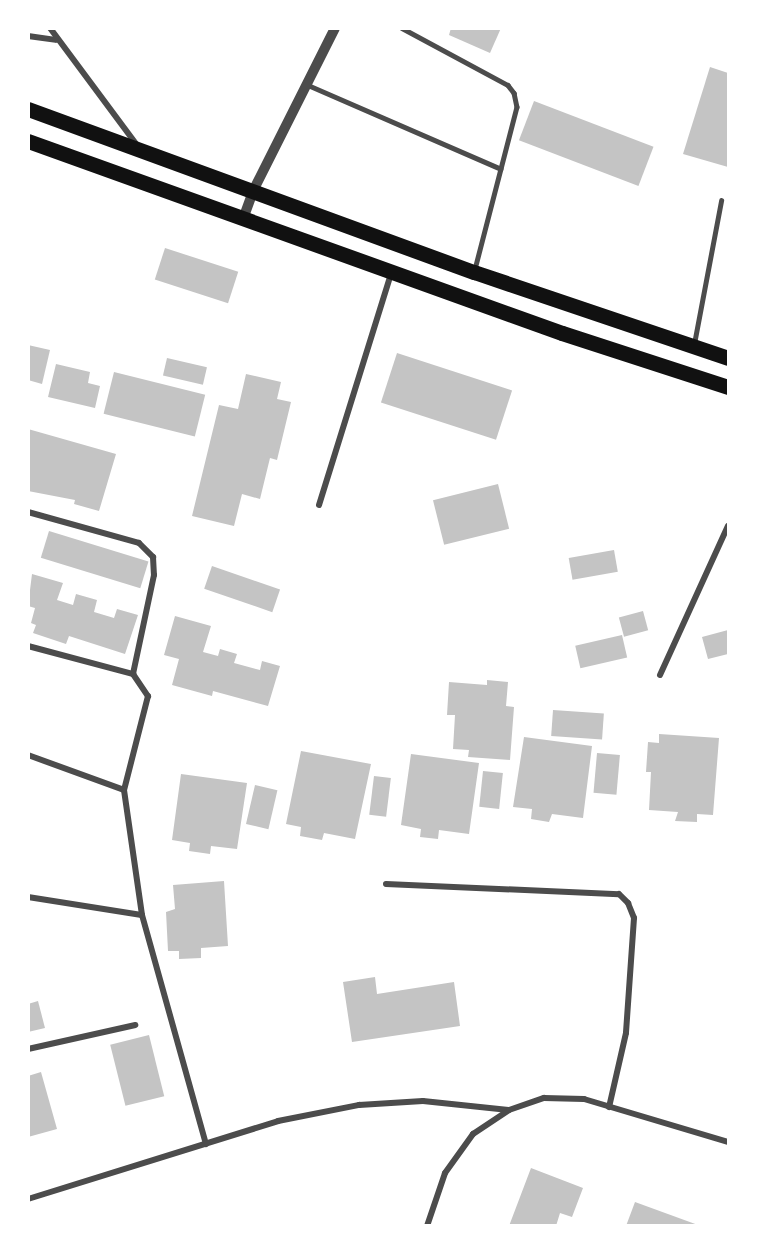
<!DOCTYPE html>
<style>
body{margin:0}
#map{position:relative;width:757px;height:1254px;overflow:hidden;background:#fff;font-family:Barlow,sans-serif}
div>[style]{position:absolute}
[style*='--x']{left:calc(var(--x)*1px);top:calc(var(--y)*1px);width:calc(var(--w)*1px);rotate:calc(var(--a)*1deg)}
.building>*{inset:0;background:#c4c4c4;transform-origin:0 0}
.service>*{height:4.5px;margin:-2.25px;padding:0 2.25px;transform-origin:2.25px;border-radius:2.25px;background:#4c4c4c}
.minor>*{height:6px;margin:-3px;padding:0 3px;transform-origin:3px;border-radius:3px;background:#4c4c4c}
.tertiary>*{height:10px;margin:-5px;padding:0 5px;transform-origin:5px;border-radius:5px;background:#4c4c4c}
.primary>*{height:15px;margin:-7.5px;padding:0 7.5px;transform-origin:7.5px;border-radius:7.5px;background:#111}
span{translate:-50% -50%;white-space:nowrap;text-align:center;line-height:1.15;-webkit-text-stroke:4.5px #fff;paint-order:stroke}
.frame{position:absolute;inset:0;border:30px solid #fff;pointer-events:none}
</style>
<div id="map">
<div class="building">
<div style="clip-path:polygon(451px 28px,501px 28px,490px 53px,449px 35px)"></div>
<div style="clip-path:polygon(710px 67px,728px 73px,728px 167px,683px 154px)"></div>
<div style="left:534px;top:101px;width:128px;height:42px;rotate:21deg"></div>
<div style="left:165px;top:248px;width:77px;height:33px;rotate:18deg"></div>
<div style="clip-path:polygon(28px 345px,50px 350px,42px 384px,28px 380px)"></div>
<div style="left:397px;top:353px;width:121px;height:52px;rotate:18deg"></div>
<div style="left:167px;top:358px;width:41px;height:18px;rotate:13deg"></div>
<div style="clip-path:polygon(56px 364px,90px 372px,88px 383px,100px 386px,95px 408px,48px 397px)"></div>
<div style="left:114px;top:372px;width:94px;height:43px;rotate:14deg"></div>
<div style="clip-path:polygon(246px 374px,281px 382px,277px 399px,291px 402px,277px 460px,270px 458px,260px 499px,242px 494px,234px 526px,192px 516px,219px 405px,238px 409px)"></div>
<div style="clip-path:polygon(28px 429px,116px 454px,99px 511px,74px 504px,75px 500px,28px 491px)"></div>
<div style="left:498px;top:484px;width:46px;height:67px;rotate:76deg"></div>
<div style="left:49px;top:531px;width:104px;height:28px;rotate:17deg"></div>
<div style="left:614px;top:550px;width:22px;height:46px;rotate:80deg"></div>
<div style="left:212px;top:566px;width:72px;height:24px;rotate:19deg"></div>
<div style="clip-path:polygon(32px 574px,63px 583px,57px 600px,73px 605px,76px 594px,97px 600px,94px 612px,114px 618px,117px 609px,138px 615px,125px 654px,69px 636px,66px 644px,33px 633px,36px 625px,31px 623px,35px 608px,28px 606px)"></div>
<div style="left:643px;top:611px;width:20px;height:25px;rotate:75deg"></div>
<div style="clip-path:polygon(175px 616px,211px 626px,203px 652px,218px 656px,220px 649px,237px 654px,234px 663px,260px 670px,262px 661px,280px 666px,268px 706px,213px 691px,212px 696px,172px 685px,179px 659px,164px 655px)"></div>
<div style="clip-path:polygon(728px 630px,728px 654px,708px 659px,702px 637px)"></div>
<div style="left:622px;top:635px;width:23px;height:48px;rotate:77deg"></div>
<div style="clip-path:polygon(487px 680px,508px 682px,506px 706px,514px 707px,510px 760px,468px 757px,469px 750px,453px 749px,455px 715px,447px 715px,449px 682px,487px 685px)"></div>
<div style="left:553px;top:710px;width:51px;height:26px;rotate:4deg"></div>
<div style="clip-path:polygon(659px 734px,719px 738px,713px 815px,697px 814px,697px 822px,675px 821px,678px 812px,649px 810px,651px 772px,646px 772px,648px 742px,659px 743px)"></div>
<div style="clip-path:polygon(524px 737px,592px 746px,583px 818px,552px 814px,549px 822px,531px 819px,532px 809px,513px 807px)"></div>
<div style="clip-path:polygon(301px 751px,371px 764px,355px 839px,324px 833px,322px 840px,300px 836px,301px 827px,286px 824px)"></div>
<div style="left:597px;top:753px;width:23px;height:40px;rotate:5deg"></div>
<div style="clip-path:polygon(411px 754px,479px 763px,469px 834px,439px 830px,438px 839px,420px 837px,421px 829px,401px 825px)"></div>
<div style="left:483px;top:771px;width:20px;height:36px;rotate:6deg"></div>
<div style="clip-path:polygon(181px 774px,247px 783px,237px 849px,211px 846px,210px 854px,189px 851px,190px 843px,172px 840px)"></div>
<div style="left:374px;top:776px;width:17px;height:39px;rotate:7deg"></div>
<div style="left:255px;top:785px;width:23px;height:40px;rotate:13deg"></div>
<div style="clip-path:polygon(224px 881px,228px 946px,201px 948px,201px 958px,179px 959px,179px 951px,168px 951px,166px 912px,175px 909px,173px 885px)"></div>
<div style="clip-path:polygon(375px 977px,377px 994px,454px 982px,460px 1026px,352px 1042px,343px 982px)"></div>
<div style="clip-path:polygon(38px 1001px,45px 1028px,28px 1032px,28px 1004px)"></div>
<div style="left:149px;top:1035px;width:63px;height:40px;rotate:76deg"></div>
<div style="clip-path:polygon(41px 1072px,57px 1129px,28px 1137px,28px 1076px)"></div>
<div style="clip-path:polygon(531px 1168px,583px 1188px,572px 1217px,560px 1213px,556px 1226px,509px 1226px)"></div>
<div style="clip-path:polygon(635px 1202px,698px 1225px,698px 1226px,626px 1226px)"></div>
</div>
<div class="service">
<div style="--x:402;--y:28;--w:120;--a:28.3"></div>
<div style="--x:508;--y:85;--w:10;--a:53"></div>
<div style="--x:514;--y:93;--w:14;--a:78"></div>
<div style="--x:517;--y:107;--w:167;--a:104.5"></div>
<div style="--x:308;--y:85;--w:210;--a:23.5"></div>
<div style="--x:694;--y:344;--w:146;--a:-79.3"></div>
</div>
<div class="minor">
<div style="--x:50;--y:28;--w:146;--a:53.4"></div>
<div style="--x:28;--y:36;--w:28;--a:8"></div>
<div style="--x:319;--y:505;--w:242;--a:-72.7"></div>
<div style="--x:28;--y:512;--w:115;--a:15.6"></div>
<div style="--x:139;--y:543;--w:20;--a:45"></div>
<div style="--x:153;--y:557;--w:18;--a:87"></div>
<div style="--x:154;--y:575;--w:101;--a:102"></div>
<div style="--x:28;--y:646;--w:109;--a:14.9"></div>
<div style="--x:133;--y:674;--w:27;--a:56"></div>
<div style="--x:148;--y:696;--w:97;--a:104.3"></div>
<div style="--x:124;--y:790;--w:126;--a:81.8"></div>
<div style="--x:142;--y:915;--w:238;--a:74.4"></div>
<div style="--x:660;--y:675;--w:164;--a:-65.5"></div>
<div style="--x:28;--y:755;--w:102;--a:20"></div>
<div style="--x:386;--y:884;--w:233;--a:2.5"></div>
<div style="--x:619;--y:894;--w:13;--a:45"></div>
<div style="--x:628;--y:903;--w:16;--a:68"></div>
<div style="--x:634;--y:918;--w:115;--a:94"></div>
<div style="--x:626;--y:1033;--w:76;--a:102.9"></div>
<div style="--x:28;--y:897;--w:115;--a:9"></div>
<div style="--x:28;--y:1049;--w:110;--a:-12.6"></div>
<div style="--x:28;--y:1199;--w:262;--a:-17.3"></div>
<div style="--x:278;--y:1121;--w:83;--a:-11.2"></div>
<div style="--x:359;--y:1105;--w:64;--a:-3.6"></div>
<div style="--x:423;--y:1101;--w:86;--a:6"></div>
<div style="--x:427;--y:1226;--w:56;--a:-71.2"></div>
<div style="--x:445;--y:1173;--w:48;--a:-54.3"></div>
<div style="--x:473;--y:1134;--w:43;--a:-33.7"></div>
<div style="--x:509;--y:1110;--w:37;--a:-19"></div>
<div style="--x:544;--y:1098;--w:40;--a:1.4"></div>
<div style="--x:584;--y:1099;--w:150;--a:16.6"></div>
</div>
<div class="tertiary">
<div style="--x:243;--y:219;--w:30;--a:-70"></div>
<div style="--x:253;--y:191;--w:182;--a:-63.3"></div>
</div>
<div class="primary">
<div style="--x:28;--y:109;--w:475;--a:20.1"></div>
<div style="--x:474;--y:272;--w:268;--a:18.7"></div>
<div style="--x:28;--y:141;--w:567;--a:19.78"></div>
<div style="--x:562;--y:333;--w:175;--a:18"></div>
</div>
<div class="frame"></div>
</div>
